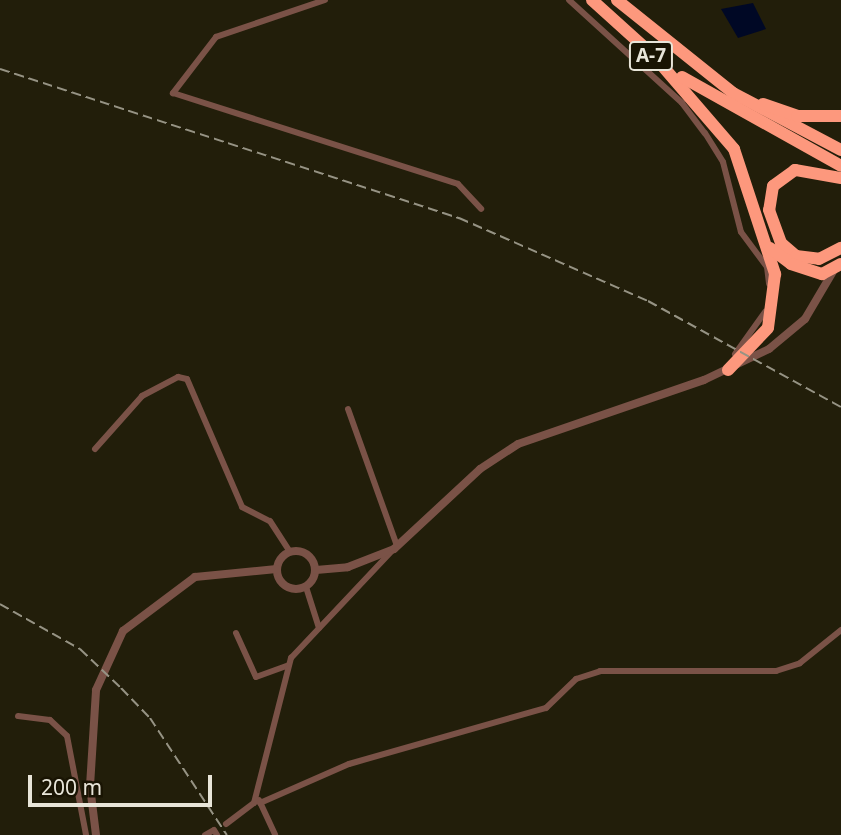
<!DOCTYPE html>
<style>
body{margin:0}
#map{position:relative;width:841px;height:835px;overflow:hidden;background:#221e0a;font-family:"Noto Sans",sans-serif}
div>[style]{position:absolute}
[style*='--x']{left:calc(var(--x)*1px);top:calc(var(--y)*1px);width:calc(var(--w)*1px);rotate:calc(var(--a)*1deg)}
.water>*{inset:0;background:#000825}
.minor>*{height:6px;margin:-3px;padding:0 3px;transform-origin:3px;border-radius:3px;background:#7a5247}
.tertiary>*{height:8px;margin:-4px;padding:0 4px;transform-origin:4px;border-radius:4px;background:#7a5247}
.tertiary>.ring{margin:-4px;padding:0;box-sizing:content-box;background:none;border:8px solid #7a5247;border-radius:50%}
.motorway>*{height:12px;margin:-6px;padding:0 6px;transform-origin:6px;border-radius:6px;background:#fd987d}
.rail>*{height:2px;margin-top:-1px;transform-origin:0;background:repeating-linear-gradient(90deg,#969384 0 10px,transparent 0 15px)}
span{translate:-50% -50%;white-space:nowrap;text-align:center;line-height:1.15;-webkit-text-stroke:6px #191403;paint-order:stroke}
.shield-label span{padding:2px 5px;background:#191403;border:2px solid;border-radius:5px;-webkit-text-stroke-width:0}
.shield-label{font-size:19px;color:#e8e5d9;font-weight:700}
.scale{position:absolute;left:28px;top:775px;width:184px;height:32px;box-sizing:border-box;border:4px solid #e8e5d9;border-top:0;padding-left:9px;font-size:21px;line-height:24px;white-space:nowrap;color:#e8e5d9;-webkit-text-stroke:5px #191403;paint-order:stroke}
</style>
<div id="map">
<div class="water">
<div style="clip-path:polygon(753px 3px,766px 29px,738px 38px,721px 9px)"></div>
</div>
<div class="minor">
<div style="--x:325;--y:0;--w:115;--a:161.3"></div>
<div style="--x:216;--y:37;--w:71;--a:127.5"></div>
<div style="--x:173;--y:93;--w:299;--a:17.7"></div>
<div style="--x:458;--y:184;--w:34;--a:47"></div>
<div style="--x:569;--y:0;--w:153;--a:42.3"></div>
<div style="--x:682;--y:103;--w:38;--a:53"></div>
<div style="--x:705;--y:133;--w:34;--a:58"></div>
<div style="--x:723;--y:162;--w:72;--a:75.6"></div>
<div style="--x:741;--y:232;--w:44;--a:53.4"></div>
<div style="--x:767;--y:267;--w:17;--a:83"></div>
<div style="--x:735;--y:354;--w:52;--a:-54.5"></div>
<div style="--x:348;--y:409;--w:145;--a:70.3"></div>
<div style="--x:95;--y:449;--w:71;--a:-48.4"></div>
<div style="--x:142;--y:396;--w:41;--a:-27.8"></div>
<div style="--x:178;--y:377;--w:9;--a:13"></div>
<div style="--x:187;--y:379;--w:139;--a:66.7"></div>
<div style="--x:242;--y:507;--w:31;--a:27"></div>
<div style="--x:270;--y:521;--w:37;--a:57"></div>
<div style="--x:306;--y:587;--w:43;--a:72.4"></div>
<div style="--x:236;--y:633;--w:48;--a:65.6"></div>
<div style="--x:256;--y:677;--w:33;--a:-20"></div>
<div style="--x:18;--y:716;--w:32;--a:7"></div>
<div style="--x:50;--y:720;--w:23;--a:43"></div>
<div style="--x:67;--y:736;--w:101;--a:79.1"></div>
<div style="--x:259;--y:800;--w:38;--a:65"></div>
<div style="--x:260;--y:803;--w:97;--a:-23.7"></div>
<div style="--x:349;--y:764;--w:205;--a:-15.9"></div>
<div style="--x:546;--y:708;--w:42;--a:-44"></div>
<div style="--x:576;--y:679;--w:25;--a:-18"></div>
<div style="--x:600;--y:671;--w:176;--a:0"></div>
<div style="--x:776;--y:671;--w:25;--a:-18"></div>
<div style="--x:800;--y:663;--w:53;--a:-38.8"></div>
<div style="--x:226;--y:824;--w:35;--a:-37"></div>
<div style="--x:254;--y:803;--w:150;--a:-75.7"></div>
<div style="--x:291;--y:658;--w:147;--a:-46.7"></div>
<div style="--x:205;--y:835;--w:10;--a:-29"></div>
<div style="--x:214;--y:830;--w:6;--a:59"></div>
</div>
<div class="tertiary">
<div class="ring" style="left:277px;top:551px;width:30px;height:30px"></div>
<div style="--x:316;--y:570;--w:32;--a:-5"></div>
<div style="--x:348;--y:567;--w:49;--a:-21.4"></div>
<div style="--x:394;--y:549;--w:117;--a:-42.9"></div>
<div style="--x:480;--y:469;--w:45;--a:-33.3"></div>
<div style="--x:518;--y:444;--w:197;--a:-19"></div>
<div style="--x:704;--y:380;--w:72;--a:-25.5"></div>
<div style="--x:769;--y:349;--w:47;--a:-39.8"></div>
<div style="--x:805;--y:319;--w:59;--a:-59.5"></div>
<div style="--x:96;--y:835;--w:49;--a:-97"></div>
<div style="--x:90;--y:786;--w:96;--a:-86.4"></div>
<div style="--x:96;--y:690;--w:65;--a:-65.4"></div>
<div style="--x:123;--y:631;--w:90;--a:-36.9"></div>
<div style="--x:195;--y:577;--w:82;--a:-5.6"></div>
</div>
<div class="motorway">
<div style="--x:592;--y:0;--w:97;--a:42.1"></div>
<div style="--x:617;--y:0;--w:149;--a:38.7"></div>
<div style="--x:733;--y:93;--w:122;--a:27.8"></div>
<div style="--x:659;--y:62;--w:115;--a:49.2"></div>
<div style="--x:734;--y:149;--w:132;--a:71.8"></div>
<div style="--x:775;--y:274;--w:54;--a:97.4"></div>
<div style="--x:768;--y:328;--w:58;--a:133.6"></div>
<div style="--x:682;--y:77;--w:182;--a:29.2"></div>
<div style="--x:763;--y:104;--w:36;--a:19"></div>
<div style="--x:797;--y:116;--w:44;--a:0"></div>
<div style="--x:841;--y:178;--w:47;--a:-170.1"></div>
<div style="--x:795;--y:170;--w:27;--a:144"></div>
<div style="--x:773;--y:186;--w:24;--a:99"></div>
<div style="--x:769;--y:210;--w:35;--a:70"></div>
<div style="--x:781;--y:243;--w:20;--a:41"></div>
<div style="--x:796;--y:256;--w:23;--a:7"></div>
<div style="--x:819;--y:259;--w:25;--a:-27"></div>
<div style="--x:770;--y:248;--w:26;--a:37"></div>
<div style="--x:791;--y:264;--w:33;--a:18"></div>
<div style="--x:822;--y:274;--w:21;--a:-28"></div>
</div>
<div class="rail">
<div style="--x:0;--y:69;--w:483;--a:18"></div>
<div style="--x:459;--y:218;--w:206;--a:23.7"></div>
<div style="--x:648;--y:301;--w:220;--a:28.8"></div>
<div style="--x:0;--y:604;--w:92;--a:29.4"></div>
<div style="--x:80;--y:649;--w:57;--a:43.6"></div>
<div style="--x:121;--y:688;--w:42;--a:46"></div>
<div style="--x:150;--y:718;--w:140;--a:56.7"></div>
</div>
<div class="shield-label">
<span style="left:651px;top:56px">A-7</span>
</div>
<div class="scale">200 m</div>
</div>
